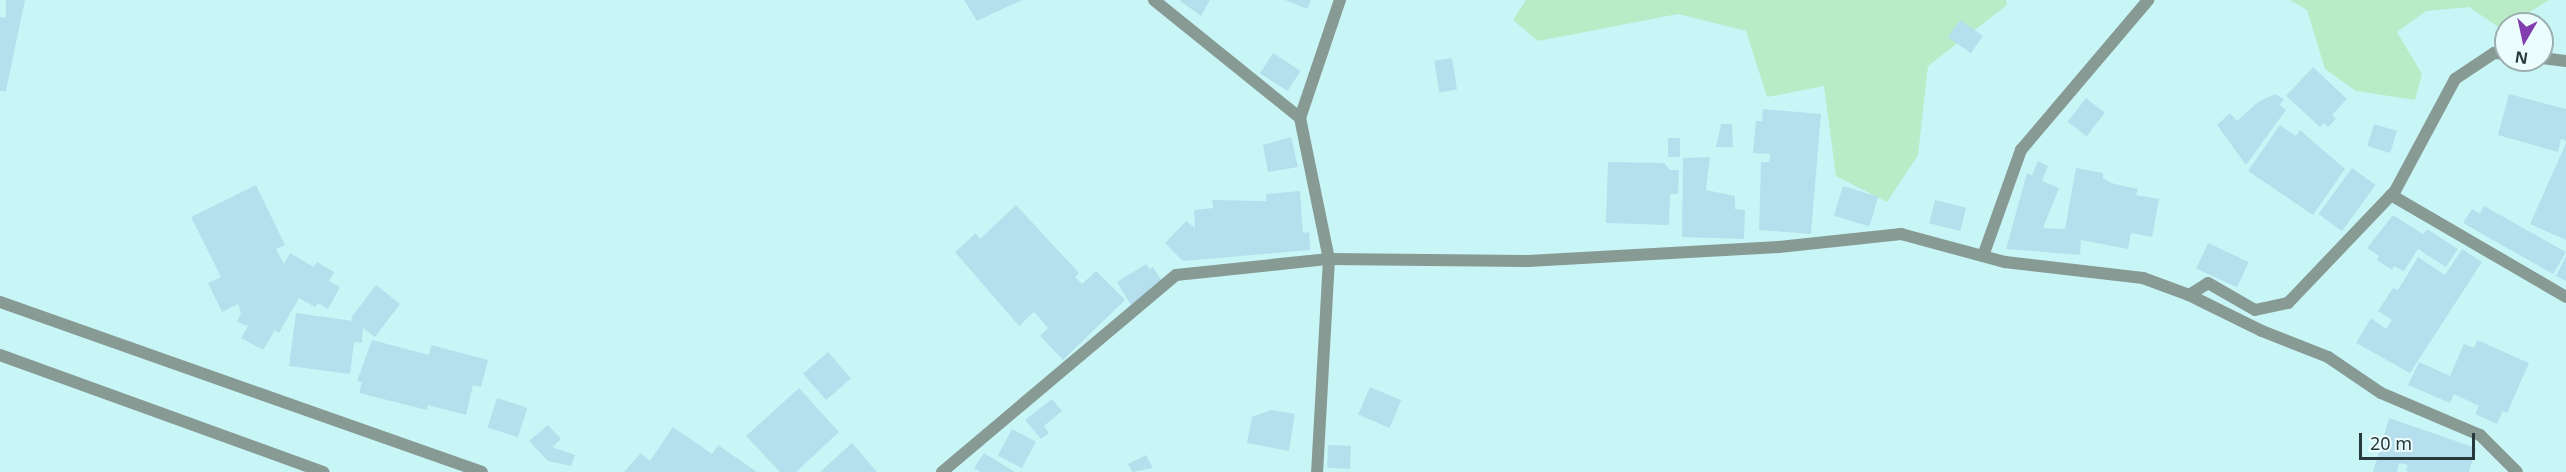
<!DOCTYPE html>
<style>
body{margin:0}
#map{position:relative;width:2566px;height:472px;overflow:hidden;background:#c8f6f7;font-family:"Noto Sans",sans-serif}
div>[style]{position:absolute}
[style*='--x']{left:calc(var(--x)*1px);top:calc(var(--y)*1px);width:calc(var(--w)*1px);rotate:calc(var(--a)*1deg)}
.green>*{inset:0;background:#b9ebc7}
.building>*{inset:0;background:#b6dfed;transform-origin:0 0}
.minor>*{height:12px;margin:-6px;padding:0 6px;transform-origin:6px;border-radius:6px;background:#889a94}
.tertiary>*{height:12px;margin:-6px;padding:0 6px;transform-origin:6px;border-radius:6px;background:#889a94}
span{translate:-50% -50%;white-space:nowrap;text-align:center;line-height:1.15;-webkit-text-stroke:5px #ebfdfd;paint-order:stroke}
.north{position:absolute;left:2494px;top:12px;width:60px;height:60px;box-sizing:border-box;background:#ebfdfd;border:2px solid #9dafaf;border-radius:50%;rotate:189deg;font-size:16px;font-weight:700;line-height:24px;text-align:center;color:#27393a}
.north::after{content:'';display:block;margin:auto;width:21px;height:27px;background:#823db0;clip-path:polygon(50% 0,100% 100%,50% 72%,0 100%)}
.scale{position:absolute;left:2359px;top:433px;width:116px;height:27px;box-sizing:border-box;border:3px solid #27393a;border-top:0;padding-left:8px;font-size:18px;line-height:21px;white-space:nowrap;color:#27393a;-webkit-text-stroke:4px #ebfdfd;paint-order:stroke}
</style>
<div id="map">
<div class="green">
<div style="clip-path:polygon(1526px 0,2006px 0,2007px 5px,1928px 66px,1918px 155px,1887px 202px,1836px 176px,1824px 86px,1767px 97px,1746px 31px,1678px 14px,1538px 41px,1513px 20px)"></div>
<div style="clip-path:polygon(2290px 0,2549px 0,2528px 13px,2522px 24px,2506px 24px,2506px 32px,2469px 7px,2426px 11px,2397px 32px,2422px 74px,2415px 100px,2356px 91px,2325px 69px,2307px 10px)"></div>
</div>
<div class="building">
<div style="clip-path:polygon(6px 0,25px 0,6px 91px,0 91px,0 17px,6px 18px)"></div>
<div style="clip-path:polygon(964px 0,1022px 0,977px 21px)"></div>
<div style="clip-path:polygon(1179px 0,1210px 0,1201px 16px)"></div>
<div style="clip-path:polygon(1285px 0,1311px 0,1307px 9px)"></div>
<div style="left:1960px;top:20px;width:28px;height:21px;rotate:35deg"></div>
<div style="left:1273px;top:53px;width:33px;height:24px;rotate:33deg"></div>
<div style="left:1452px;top:58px;width:32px;height:18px;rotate:81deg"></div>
<div style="clip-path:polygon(2313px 67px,2347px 99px,2332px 115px,2336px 119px,2328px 127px,2324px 123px,2320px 127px,2286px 96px)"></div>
<div style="clip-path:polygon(2275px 94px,2284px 99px,2280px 105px,2286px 110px,2246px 165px,2217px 125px,2230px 113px,2237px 121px,2258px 102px)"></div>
<div style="clip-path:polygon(2509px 94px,2566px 109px,2566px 141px,2561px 139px,2558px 152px,2498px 135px)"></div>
<div style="left:2086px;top:98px;width:24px;height:30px;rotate:38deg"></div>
<div style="clip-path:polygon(1763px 109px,1821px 114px,1811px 234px,1759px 230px,1761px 162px,1769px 162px,1770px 154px,1753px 153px,1756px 121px,1762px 121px)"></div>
<div style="clip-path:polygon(1721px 124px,1732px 124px,1733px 147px,1716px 147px)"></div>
<div style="left:2374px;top:124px;width:24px;height:23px;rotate:17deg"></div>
<div style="clip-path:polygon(2280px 125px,2296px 136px,2300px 130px,2345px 169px,2313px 215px,2248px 171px)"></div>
<div style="clip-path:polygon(1291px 137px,1298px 167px,1268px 172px,1263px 145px)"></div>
<div style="left:1668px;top:138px;width:12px;height:19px"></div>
<div style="clip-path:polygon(2566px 143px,2566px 240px,2530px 224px)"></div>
<div style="clip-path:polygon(1710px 157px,1706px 190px,1735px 196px,1735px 209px,1745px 210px,1744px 239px,1682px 237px,1683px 158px)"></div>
<div style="clip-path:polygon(2038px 161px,2048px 166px,2042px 181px,2059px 188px,2043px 228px,2065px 229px,2076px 168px,2103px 173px,2103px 178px,2111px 183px,2138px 189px,2136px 195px,2159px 199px,2152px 237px,2131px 233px,2128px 249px,2081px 240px,2080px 255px,2006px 249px,2027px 173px,2032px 175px)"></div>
<div style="clip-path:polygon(1608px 162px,1664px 163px,1670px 170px,1679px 170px,1678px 194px,1670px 194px,1669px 225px,1606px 223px)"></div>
<div style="left:2352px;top:168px;width:29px;height:57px;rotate:36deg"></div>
<div style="clip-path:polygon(256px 185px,285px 245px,276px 249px,284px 264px,290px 253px,314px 267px,317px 262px,334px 272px,329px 281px,340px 287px,328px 309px,318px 303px,315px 307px,299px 298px,279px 333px,275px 330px,263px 350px,241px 338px,248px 326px,237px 322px,241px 313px,238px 304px,222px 312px,208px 283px,221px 277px,191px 217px)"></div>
<div style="left:1843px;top:186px;width:37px;height:31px;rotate:17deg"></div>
<div style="clip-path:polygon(1300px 191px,1303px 233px,1309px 232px,1310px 250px,1183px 261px,1165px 243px,1186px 221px,1195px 228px,1194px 210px,1213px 208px,1212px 200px,1266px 201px,1266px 194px)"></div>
<div style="left:1935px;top:200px;width:32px;height:24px;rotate:14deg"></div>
<div style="clip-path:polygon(1016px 205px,1079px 273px,1075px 277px,1082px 284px,1096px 271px,1125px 300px,1063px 360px,1040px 336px,1048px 328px,1034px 312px,1019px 326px,955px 252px,976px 233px,980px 239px)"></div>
<div style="clip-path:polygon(2484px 206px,2566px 252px,2553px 274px,2463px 223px,2472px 209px,2480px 214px)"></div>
<div style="clip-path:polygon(2393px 215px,2423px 234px,2427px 229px,2458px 249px,2446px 267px,2418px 249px,2404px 271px,2394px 266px,2392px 270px,2377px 260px,2379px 256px,2367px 248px)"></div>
<div style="left:2208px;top:243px;width:45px;height:28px;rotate:25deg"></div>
<div style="clip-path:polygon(2462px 249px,2482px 262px,2410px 373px,2356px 343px,2371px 318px,2386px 329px,2392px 320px,2378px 311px,2393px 288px,2398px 290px,2418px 257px,2445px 275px)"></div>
<div style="clip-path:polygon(2566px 256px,2566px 281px,2556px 276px)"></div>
<div style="clip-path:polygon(1146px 264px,1150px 269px,1153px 267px,1162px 281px,1134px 310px,1117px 282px)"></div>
<div style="clip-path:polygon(376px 285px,400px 304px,375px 337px,363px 328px,362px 343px,354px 342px,350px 374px,289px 366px,296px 313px,353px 321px,351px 318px)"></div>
<div style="clip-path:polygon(372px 340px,429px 355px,431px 345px,488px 360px,481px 387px,473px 385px,466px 415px,428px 405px,427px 410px,359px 393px,362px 382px,357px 381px)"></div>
<div style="clip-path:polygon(2477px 340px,2529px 363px,2507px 413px,2503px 411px,2497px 424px,2475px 414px,2479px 406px,2454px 394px,2450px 403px,2408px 385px,2419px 362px,2450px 376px,2464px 344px,2474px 348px)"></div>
<div style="left:828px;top:352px;width:35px;height:33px;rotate:49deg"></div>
<div style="left:1370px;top:387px;width:34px;height:30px;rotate:23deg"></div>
<div style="clip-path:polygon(799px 388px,839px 432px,796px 472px,780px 472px,746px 436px)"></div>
<div style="left:497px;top:398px;width:32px;height:31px;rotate:18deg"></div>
<div style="clip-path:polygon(1052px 399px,1062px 411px,1044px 426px,1049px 433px,1041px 439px,1025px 420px)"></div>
<div style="clip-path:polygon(1271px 410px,1295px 414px,1289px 451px,1247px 443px,1252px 417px)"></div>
<div style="clip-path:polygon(2389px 418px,2476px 448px,2469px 472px,2409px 472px,2406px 471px,2408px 465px,2399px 463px,2397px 472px,2373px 472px)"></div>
<div style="clip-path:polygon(548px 425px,561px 439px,552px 447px,575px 455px,571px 466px,548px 461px,529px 441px)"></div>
<div style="clip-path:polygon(673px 427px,712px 454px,718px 445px,757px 472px,624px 472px,641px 453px,650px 461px)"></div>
<div style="left:1012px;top:429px;width:27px;height:30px;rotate:28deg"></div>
<div style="clip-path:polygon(852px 443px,877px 472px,820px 472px)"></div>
<div style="left:1328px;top:445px;width:23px;height:23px;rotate:2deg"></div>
<div style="clip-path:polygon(984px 453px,1015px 472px,980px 472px,974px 468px)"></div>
<div style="clip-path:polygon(1146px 455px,1153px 468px,1132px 472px,1128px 464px)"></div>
</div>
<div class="minor">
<div style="--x:1154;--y:0;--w:188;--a:38.9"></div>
<div style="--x:1300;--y:118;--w:144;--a:78.4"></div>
<div style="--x:1329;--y:259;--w:213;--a:93.2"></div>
<div style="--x:2542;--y:58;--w:24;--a:7"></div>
<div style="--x:1300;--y:118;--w:125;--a:-71.3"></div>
<div style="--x:2391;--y:195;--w:203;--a:30.2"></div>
<div style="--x:1983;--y:256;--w:113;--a:-70.3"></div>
<div style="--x:2021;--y:150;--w:197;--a:-49.7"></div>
<div style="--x:2189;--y:295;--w:22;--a:-32"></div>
<div style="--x:2208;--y:283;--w:54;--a:29.9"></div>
<div style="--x:2255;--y:310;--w:34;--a:-12"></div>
<div style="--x:2288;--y:303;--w:155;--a:-46.3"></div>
<div style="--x:2395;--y:191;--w:127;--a:-61.8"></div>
<div style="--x:2455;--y:79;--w:47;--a:-33.7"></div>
<div style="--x:2494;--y:53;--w:12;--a:5"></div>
<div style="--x:0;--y:302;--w:511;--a:19.43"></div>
<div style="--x:942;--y:472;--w:306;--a:-40.1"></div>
<div style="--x:1176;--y:275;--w:154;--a:-6"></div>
<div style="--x:1329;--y:259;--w:199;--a:0.6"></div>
<div style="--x:1528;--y:261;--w:251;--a:-3.2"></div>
<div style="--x:1779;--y:247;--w:123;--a:-6.1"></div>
<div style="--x:1901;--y:234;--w:108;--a:15.1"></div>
<div style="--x:2005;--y:262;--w:139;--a:6.6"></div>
<div style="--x:2143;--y:278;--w:49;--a:20.3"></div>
<div style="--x:2189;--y:295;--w:81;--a:26.3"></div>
<div style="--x:2262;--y:331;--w:71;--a:21.5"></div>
<div style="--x:2328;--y:357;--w:64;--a:34.2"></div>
<div style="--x:2381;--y:393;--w:108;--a:23"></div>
<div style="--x:2480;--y:435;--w:52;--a:45"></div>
</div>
<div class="tertiary">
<div style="--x:0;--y:355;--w:344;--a:19.9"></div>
</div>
<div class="north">N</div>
<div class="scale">20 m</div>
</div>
